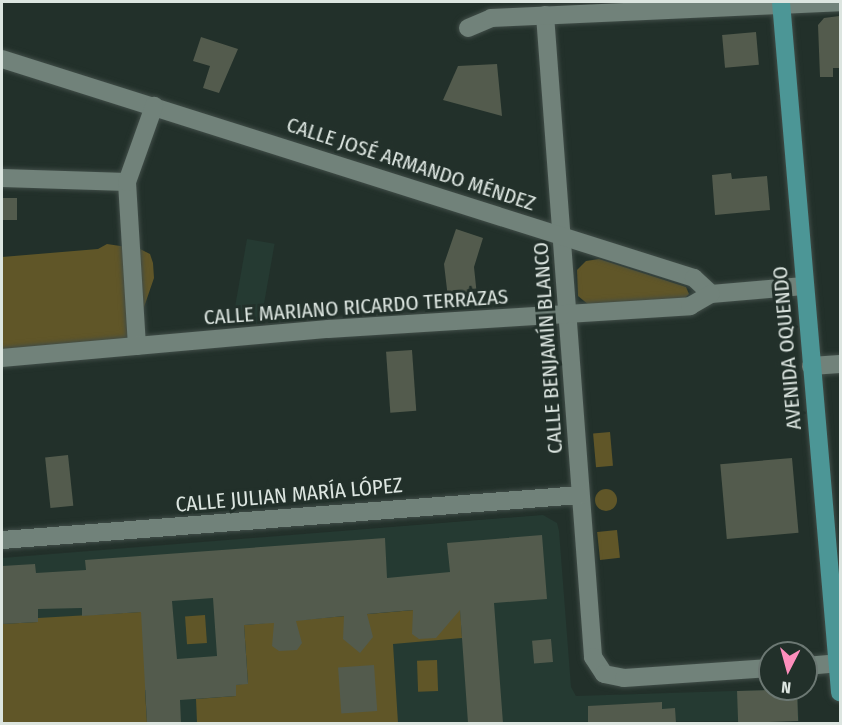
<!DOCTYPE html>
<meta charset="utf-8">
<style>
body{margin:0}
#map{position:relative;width:842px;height:725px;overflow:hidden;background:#22302a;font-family:"Fira Sans Condensed",sans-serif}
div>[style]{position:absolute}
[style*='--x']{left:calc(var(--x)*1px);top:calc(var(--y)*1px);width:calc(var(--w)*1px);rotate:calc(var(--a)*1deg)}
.built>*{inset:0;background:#253a32;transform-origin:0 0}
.green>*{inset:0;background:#605628;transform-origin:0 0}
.round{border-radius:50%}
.building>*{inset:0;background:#535b4d;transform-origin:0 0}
.roads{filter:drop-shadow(0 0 2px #414d48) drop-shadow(0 0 2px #414d48)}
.minor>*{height:18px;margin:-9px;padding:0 9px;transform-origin:9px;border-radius:9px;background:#71827a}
.major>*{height:18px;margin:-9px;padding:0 9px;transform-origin:9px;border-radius:9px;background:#4c9696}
span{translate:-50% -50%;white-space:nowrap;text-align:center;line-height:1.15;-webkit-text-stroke:6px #22302a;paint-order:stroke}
.street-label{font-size:21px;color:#dce5e0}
.frame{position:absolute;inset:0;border:3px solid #dce5e0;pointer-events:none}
.north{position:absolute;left:758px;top:641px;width:60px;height:60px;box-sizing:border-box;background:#22302a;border:2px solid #6c7873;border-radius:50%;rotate:186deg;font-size:16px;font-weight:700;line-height:24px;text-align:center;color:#dce5e0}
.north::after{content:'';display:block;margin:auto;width:21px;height:27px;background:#fe8ebc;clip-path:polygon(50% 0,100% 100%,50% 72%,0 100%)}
</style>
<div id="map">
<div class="built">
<div style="left:247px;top:239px;width:28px;height:82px;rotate:10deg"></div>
<div style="clip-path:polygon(543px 515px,557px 523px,559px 531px,571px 687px,576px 696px,797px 689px,799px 721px,2px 724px,2px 558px)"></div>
</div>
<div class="green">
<div style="clip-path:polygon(107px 244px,140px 249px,150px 254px,153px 263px,154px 278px,133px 339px,2px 353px,2px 257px,98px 249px)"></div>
<div style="clip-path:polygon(599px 259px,686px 287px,689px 294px,684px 299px,589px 305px,578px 296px,577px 270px,586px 261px)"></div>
<div style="left:610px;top:432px;width:34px;height:17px;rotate:85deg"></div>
<div class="round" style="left:595px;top:489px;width:22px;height:22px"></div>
<div style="left:617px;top:530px;width:28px;height:20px;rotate:84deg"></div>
<div style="clip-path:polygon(460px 606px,462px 638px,393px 644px,398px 723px,197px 723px,196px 699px,236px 696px,236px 685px,248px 683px,244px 625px)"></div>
<div style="clip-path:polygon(141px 612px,179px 688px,145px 690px,147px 723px,2px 724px,2px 624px,38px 622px,38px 618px)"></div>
<div style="left:205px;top:615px;width:28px;height:20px;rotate:86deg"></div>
<div style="left:437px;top:660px;width:31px;height:20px;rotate:88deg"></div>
</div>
<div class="building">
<div style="clip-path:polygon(839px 16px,840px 68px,833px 68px,833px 77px,820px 77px,818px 25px,824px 18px)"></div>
<div style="left:756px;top:32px;width:33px;height:34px;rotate:85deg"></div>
<div style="clip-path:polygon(201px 37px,238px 49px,219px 93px,203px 88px,210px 66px,193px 61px)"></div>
<div style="clip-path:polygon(497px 64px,502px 116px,443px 100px,458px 66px)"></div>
<div style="clip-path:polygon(731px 173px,732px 179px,767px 176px,770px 210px,715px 215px,712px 175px)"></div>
<div style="left:2px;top:198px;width:15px;height:22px"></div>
<div style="clip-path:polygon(456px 229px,483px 238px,474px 267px,477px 296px,448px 298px,444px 264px)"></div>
<div style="left:412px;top:350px;width:61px;height:26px;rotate:86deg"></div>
<div style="left:68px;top:455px;width:51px;height:23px;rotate:84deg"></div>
<div style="left:792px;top:458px;width:75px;height:72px;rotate:85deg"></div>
<div style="clip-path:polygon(evenodd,542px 535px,547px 599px,494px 603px,503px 723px,468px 723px,460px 610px,436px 638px,419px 639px,412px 634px,413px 610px,367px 614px,373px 637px,360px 653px,343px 639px,344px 616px,296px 621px,302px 643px,297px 650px,279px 651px,272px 646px,274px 623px,244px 625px,248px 684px,236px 685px,236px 696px,180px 700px,181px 723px,147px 723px,141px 612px,82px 616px,82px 608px,38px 609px,38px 622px,2px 624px,2px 566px,35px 564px,36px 573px,86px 570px,85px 560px,385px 538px,387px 578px,450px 572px,447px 543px,542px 535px,213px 598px,217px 656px,177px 659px,172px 601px,213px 598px)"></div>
<div style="left:551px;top:639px;width:23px;height:19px;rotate:85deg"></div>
<div style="left:374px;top:665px;width:46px;height:36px;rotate:86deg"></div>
<div style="left:797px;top:689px;width:32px;height:60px;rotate:88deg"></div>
<div style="clip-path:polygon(662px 702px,662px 709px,675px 708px,676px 723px,588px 723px,588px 706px)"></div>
</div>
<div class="roads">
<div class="minor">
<div style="--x:545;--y:15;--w:644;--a:85.72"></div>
<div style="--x:593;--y:657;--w:20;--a:57"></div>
<div style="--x:604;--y:674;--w:20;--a:11"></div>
<div style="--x:624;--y:678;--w:146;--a:-3.9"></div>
<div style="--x:468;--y:28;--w:25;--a:-23"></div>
<div style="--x:491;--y:18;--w:349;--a:-2.6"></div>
<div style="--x:2;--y:59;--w:726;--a:17.56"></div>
<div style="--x:694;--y:278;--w:23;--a:43"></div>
<div style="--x:2;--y:178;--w:125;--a:1.8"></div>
<div style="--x:711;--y:294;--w:93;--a:-4.9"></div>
<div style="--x:137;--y:346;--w:164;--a:-93.5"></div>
<div style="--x:127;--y:182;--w:81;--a:-70.4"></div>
<div style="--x:2;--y:358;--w:327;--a:-5.1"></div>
<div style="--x:328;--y:329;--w:363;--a:-3.6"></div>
<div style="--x:690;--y:306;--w:24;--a:-30"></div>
<div style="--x:811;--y:366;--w:29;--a:-4"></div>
<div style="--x:2;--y:540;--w:580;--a:-4.45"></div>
<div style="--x:806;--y:666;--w:34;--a:-5"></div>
</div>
<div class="major">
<div style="--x:781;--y:2;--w:693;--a:85.11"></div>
</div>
</div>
<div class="street-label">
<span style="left:411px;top:164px;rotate:18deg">CALLE JOSÉ ARMANDO MÉNDEZ</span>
<span style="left:356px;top:307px;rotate:-4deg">CALLE MARIANO RICARDO TERRAZAS</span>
<span style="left:548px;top:348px;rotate:-94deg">CALLE BENJAMÍN BLANCO</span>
<span style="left:787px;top:348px;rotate:-95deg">AVENIDA OQUENDO</span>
<span style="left:289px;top:495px;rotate:-5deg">CALLE JULIAN MARÍA LÓPEZ</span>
</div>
<div class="frame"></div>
<div class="north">N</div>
</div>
